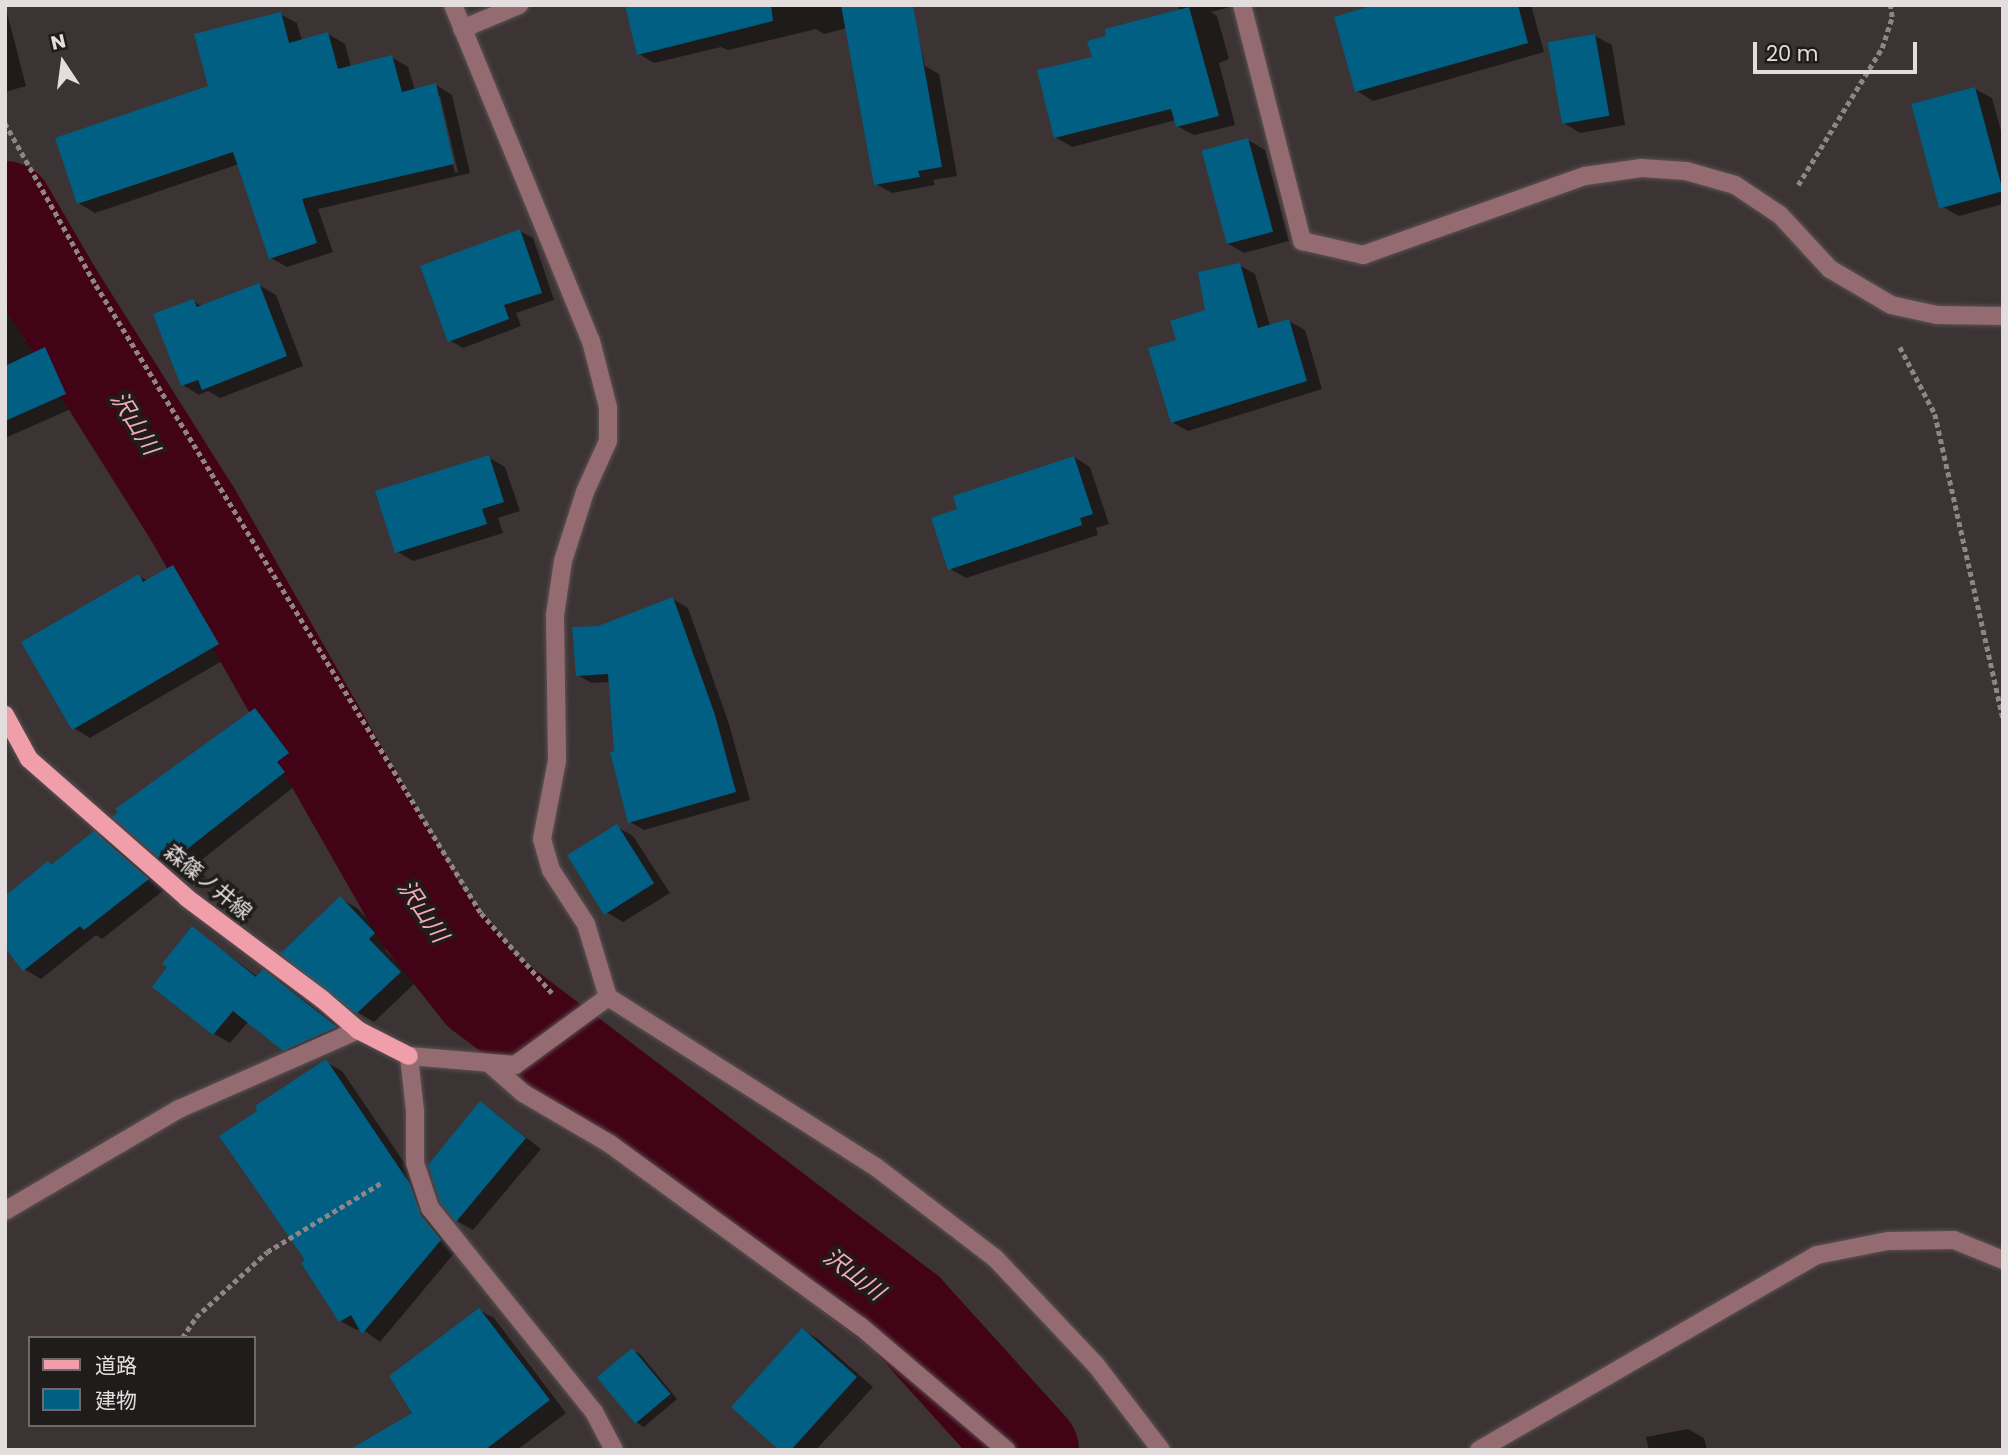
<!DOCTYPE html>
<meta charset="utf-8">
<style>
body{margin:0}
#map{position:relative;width:2008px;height:1455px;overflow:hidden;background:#3c3334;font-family:Poppins,"Noto Sans JP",sans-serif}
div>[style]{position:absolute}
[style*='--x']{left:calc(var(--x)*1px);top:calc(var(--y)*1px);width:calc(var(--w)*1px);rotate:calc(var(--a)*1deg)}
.shadow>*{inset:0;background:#0007}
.river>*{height:98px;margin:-49px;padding:0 49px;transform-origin:49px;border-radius:49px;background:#420317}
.building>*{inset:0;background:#005f82;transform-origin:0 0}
.path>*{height:4.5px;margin-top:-2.25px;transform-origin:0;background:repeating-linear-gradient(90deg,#8d8586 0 5px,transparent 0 8.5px)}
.roads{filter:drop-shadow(0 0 2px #5a5253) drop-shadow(0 0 2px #5a5253)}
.minor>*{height:18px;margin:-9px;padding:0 9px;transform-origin:9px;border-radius:9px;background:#946b71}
.major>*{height:18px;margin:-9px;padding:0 9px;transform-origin:9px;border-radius:9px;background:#f19eab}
span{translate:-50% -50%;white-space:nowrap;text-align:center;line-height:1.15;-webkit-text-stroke:7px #201c1c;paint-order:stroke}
.street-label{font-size:21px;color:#e3ddde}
.water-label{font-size:23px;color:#f6acb7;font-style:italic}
.frame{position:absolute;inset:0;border:7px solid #e3ddde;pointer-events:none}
.legend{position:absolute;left:28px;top:1336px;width:228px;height:91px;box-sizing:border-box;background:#201c1c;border:2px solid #6e696a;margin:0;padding:9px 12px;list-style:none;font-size:21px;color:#e3ddde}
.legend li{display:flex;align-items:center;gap:14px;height:35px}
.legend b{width:35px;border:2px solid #6e696a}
.north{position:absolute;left:28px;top:28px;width:70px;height:70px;-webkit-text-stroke:5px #201c1c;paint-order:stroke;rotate:347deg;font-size:19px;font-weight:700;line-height:28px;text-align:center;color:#e3ddde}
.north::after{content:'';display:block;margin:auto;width:24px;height:32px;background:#e3ddde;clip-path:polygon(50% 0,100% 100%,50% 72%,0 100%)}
.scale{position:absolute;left:1753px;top:42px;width:164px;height:32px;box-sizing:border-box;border:4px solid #e3ddde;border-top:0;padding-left:9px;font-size:21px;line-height:24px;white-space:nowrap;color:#e3ddde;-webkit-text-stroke:5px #201c1c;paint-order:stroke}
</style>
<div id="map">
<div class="shadow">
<div style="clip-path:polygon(5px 5px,26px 86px,5px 92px)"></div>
<div style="clip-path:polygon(626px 5px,911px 5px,925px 66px,939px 74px,957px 176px,933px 180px,935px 185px,892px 193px,876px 184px,847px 28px,824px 34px,816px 29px,728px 50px,721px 47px,654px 63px,639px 54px)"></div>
<div style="clip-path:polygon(1176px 5px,1237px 5px,1211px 12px,1217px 16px,1229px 59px,1219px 63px,1235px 125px,1194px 135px,1177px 126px,1176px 120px,1072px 147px,1055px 137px,1094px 58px,1181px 11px)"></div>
<div style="clip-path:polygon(1380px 5px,1531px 5px,1544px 52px,1373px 101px,1357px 91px)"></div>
<div style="clip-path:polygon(evenodd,280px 14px,297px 23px,302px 41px,328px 34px,345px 44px,351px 67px,391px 57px,408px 67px,415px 90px,436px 85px,452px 95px,470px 173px,318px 209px,333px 252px,287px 267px,271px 258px,239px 164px,95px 213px,78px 203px,210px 87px,280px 14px,437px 96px,440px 96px,458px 172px,455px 173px,437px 96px)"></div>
<div style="clip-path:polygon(1595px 36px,1612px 45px,1625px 125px,1580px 133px,1564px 123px)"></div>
<div style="clip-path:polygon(1975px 89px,1992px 98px,2003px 138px,2003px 204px,1959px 216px,1943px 207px)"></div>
<div style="clip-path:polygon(1248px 140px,1265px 150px,1289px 241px,1244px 253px,1227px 243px)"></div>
<div style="clip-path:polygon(520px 231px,533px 238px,554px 300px,516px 313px,521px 326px,463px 348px,449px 340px)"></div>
<div style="clip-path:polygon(5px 265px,24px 340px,61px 359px,82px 404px,5px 438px)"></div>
<div style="clip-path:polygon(1239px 265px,1255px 274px,1270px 326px,1289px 321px,1305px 330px,1322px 389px,1188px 431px,1172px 422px,1178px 341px,1207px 312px)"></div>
<div style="clip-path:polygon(259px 285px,276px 295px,303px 366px,220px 398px,208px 391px,199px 395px,183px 385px,193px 301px,203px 307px)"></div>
<div style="clip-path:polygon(488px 457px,505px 467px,520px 511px,498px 518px,503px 533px,413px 561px,396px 551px)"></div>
<div style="clip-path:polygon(1074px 457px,1090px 467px,1109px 524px,1096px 528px,1098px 535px,966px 578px,949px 568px,960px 511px)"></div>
<div style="clip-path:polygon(173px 567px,189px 576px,234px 654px,90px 738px,74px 728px,139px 576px,148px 581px)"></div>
<div style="clip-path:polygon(673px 599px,688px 608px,729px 724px,750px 800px,644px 830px,630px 822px,616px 752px,610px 682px,592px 683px,577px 675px,599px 627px)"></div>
<div style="clip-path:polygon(255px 710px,271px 719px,304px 763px,292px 772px,300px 782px,185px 873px,168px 864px)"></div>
<div style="clip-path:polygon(617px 827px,633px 836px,670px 893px,623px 922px,606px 912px)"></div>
<div style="clip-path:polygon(94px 833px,111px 843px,164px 890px,102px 939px,96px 935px,41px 979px,24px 969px,48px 863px,53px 866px)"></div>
<div style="clip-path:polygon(341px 899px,357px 908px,391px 943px,385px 950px,416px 982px,374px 1022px,357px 1012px)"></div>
<div style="clip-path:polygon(192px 928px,258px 977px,264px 972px,280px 981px,352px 1037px,301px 1059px,249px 1021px,230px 1043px,214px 1034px,169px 967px)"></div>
<div style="clip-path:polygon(326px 1062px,342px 1071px,427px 1196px,457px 1250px,380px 1342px,361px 1328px,357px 1330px,340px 1321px,307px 1261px)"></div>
<div style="clip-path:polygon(481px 1103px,541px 1149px,473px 1230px,457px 1221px)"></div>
<div style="clip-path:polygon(479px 1310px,494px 1318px,566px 1413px,517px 1450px,353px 1450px,414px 1413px)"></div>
<div style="clip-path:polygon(803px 1330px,819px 1340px,873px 1387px,816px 1450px,781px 1450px)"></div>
<div style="clip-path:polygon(632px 1350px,640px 1354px,677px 1399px,644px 1427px,636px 1422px)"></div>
<div style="clip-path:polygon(1688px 1429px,1704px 1438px,1707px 1450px,1649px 1450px,1646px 1437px)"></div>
</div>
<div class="river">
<div style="--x:5;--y:210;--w:94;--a:59.9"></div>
<div style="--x:52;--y:291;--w:262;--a:57.8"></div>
<div style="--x:192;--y:513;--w:460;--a:60.3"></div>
<div style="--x:420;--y:913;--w:100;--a:51.5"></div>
<div style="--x:482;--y:991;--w:532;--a:37.21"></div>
<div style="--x:906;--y:1313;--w:185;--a:47.9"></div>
</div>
<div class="building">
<div style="clip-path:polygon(625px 5px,771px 5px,773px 21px,637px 55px)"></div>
<div style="clip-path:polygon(841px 5px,913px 5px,942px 167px,918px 171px,920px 177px,874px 185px)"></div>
<div style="clip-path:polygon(1374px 5px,1518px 5px,1528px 43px,1355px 92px,1334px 17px)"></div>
<div style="clip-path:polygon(1189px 7px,1219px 116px,1176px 127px,1171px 109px,1054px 138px,1037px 70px,1092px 57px,1087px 41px,1106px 36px,1105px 29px)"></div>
<div style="clip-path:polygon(281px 12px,289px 43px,328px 32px,338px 69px,392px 55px,402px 92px,436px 83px,454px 164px,302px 199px,317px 243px,269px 259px,233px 152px,77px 204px,55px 138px,208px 86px,194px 34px)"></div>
<div style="left:1595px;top:34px;width:83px;height:48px;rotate:80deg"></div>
<div style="left:1975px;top:87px;width:108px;height:66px;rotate:75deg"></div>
<div style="left:1248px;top:138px;width:97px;height:48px;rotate:75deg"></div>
<div style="clip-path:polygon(520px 229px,542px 293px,504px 305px,509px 319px,448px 342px,420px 266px)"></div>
<div style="clip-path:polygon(1240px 263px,1258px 328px,1289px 319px,1307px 381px,1171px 423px,1148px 348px,1176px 340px,1170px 321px,1205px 310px,1198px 272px)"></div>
<div style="clip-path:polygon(259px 283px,287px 356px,202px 390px,198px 380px,181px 386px,153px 314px,193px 299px,197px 307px)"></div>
<div style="clip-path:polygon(45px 347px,66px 394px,5px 421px,5px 366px)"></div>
<div style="clip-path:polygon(489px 455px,504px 502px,482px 509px,487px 524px,395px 553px,375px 491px)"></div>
<div style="clip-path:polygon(1074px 456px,1093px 514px,1080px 518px,1082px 525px,948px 570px,931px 518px,957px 509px,953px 496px)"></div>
<div style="clip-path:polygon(173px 565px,219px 644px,72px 730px,21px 642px,139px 574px,143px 582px)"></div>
<div style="clip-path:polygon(673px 597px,715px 715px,736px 792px,628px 823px,610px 752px,614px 751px,608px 674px,576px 676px,572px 627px,598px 626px)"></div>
<div style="clip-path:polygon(255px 708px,289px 753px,277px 762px,285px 772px,167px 865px,112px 817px,118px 812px,115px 809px)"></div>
<div style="left:617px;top:824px;width:70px;height:59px;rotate:58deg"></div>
<div style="clip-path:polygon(94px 831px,149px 879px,84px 930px,80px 926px,23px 971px,5px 948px,5px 896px,48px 861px,51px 865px)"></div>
<div style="clip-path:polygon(340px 896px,375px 933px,369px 939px,401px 972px,356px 1014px,280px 954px)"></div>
<div style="clip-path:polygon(192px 926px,256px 977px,263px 969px,337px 1027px,283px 1051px,233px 1011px,213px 1035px,152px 987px,167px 967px,162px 964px)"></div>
<div style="clip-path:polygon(326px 1059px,410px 1184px,421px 1215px,441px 1240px,362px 1334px,351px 1315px,339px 1322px,301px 1263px,305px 1260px,219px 1136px,257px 1111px,255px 1106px)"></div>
<div style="clip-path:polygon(480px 1101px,526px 1138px,456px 1222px,440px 1202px,428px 1165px)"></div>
<div style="clip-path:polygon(479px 1308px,550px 1400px,485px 1450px,349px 1450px,412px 1413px,389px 1376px)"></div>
<div style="clip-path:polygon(802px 1328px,857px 1377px,791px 1450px,779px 1450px,731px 1407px)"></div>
<div style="left:632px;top:1348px;width:60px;height:46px;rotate:50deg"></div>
</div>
<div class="path">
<div style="--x:5;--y:123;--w:186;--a:60.7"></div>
<div style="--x:96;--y:285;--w:737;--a:58.49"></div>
<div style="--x:481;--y:913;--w:107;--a:48.4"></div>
<div style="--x:1798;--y:185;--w:161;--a:-58.5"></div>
<div style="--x:1882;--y:48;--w:33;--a:-72"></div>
<div style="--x:1892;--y:17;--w:12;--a:-99"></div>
<div style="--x:1900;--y:347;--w:76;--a:62.4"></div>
<div style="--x:1935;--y:414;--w:312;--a:77.4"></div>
<div style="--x:182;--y:1338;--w:25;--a:-56"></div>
<div style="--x:196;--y:1317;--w:96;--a:-42.5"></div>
<div style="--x:267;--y:1252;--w:133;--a:-31.2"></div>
</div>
<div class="roads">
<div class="minor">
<div style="--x:453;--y:5;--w:363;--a:67.7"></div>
<div style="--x:591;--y:341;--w:68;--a:75.6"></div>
<div style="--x:608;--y:407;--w:34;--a:90"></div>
<div style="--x:608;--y:441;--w:56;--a:114.3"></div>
<div style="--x:585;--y:492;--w:72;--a:107.7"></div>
<div style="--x:563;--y:561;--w:55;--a:98.4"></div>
<div style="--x:555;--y:615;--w:146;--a:89.2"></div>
<div style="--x:557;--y:761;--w:79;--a:100.9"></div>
<div style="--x:542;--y:839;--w:32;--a:74"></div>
<div style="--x:551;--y:870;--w:64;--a:57.1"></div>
<div style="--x:586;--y:924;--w:76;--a:73.2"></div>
<div style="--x:608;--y:997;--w:317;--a:32.4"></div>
<div style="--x:876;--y:1167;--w:150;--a:37.4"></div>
<div style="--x:995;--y:1258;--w:147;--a:46.7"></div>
<div style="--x:1096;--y:1365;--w:107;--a:52.6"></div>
<div style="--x:1242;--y:5;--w:244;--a:75.7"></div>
<div style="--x:1302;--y:241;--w:63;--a:12.9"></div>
<div style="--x:1363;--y:255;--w:236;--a:-19.6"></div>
<div style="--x:1585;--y:176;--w:57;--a:-8.1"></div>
<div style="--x:1641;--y:168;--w:45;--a:3.8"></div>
<div style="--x:1686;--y:171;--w:51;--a:15.9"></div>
<div style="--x:1735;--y:185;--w:54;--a:33.7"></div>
<div style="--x:1780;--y:215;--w:74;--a:47.2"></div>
<div style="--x:1830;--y:269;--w:71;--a:30.5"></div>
<div style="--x:1891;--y:305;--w:47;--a:12.3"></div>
<div style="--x:1937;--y:315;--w:66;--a:0.9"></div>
<div style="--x:462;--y:29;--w:62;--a:-22.8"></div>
<div style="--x:608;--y:997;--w:115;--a:143.8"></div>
<div style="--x:515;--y:1065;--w:106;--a:-175.1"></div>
<div style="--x:409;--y:1056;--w:55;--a:83.8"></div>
<div style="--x:415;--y:1111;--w:52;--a:90"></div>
<div style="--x:415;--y:1163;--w:47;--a:71.6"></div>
<div style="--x:430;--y:1208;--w:262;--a:51.2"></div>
<div style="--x:594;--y:1412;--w:43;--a:62.2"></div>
<div style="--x:490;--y:1064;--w:44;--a:41.3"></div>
<div style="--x:523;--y:1093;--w:101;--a:30.4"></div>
<div style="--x:610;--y:1144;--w:309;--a:36.1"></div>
<div style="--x:860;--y:1326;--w:192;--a:40.3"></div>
<div style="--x:5;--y:1211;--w:202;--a:-30.4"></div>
<div style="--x:179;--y:1109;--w:196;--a:-23.8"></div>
<div style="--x:1479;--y:1450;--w:390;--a:-30"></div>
<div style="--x:1817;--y:1255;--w:72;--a:-11.2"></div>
<div style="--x:1888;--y:1241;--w:66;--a:-0.9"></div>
<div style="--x:1954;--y:1240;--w:53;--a:22.2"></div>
</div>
<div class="major">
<div style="--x:5;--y:715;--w:50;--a:61.4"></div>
<div style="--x:29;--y:759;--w:210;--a:41.3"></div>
<div style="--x:187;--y:898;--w:169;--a:36.8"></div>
<div style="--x:322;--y:999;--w:48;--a:40.7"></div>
<div style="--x:358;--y:1030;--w:57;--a:27"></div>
</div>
</div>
<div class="street-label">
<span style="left:208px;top:882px;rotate:39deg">森篠ノ井線</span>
</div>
<div class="water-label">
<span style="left:135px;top:423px;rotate:58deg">沢山川</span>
<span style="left:423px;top:911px;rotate:56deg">沢山川</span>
<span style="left:854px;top:1274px;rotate:37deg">沢山川</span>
</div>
<div class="frame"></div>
<ul class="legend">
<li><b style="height:9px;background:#f19eab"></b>道路</li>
<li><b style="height:19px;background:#005f82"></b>建物</li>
</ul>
<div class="north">N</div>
<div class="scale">20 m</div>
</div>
